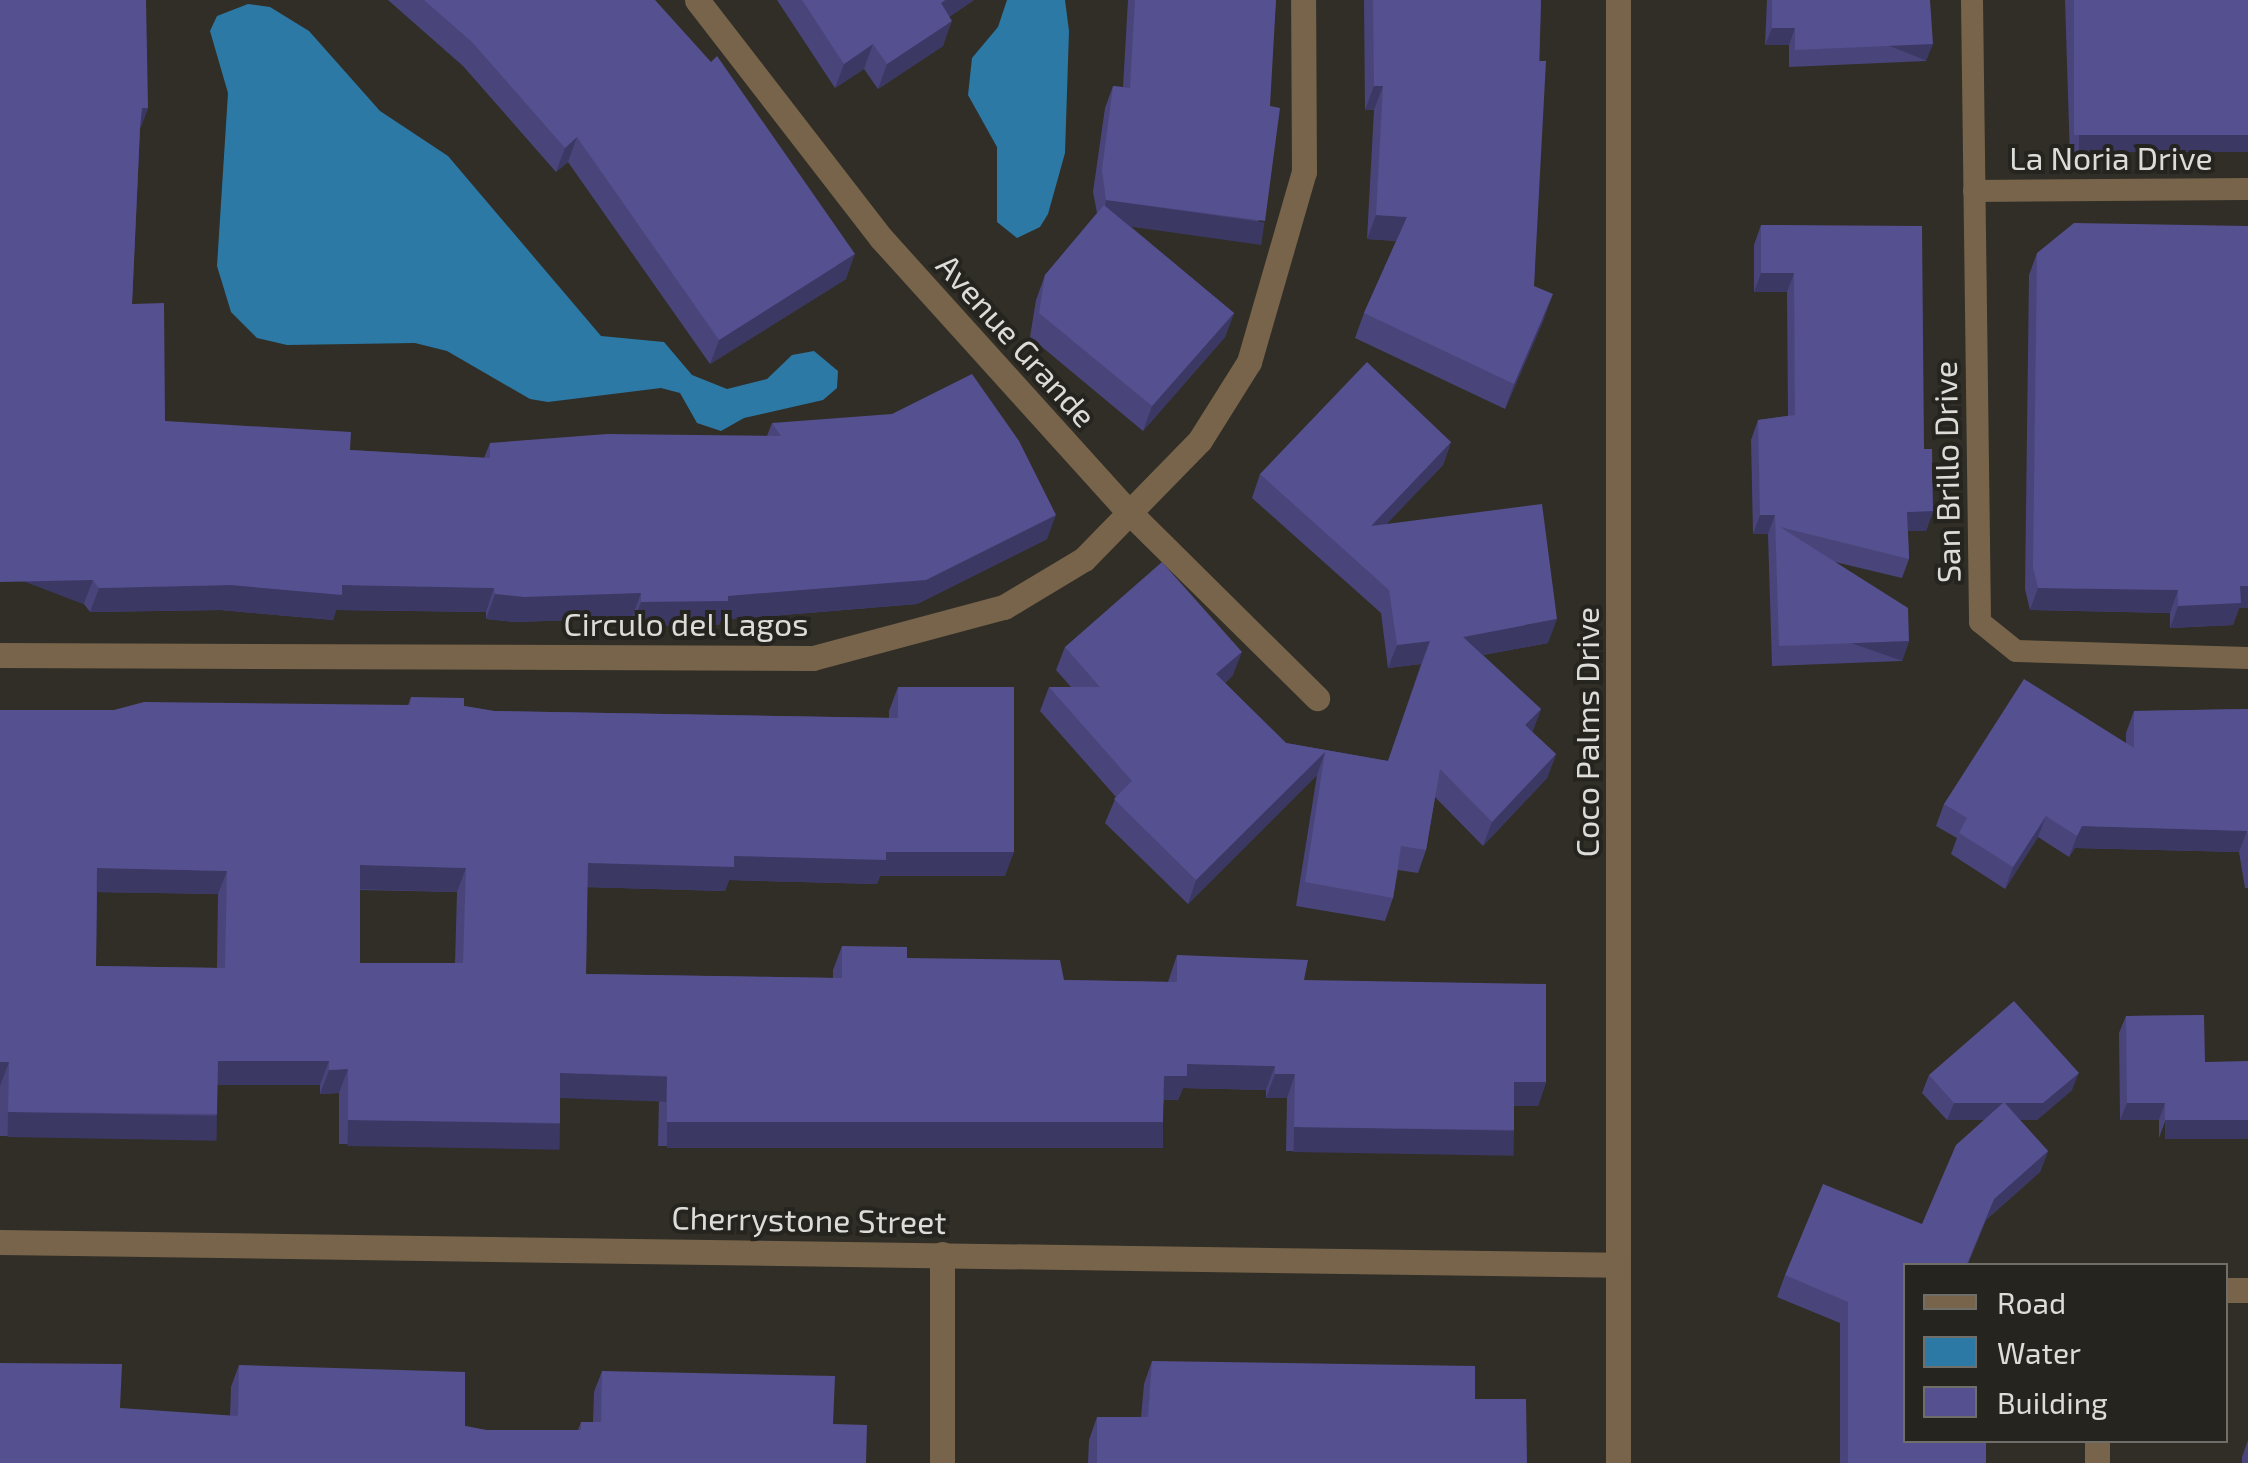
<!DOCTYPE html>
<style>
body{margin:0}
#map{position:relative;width:2248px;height:1463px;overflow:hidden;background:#302e27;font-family:"Exo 2",sans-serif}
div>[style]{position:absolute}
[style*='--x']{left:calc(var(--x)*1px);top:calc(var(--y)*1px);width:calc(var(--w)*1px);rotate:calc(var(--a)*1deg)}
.water>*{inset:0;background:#2d79a5}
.service>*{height:22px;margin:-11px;padding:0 11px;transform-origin:11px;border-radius:11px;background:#77644a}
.minor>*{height:25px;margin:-12.5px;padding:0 12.5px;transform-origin:12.5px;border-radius:12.5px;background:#77644a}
.wall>*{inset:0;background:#49457b}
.shaded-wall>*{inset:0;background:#3c3864;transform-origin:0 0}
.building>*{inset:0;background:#55508f;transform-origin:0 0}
span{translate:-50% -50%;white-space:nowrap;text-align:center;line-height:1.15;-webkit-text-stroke:8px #26241e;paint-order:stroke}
.street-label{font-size:32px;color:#dedcd8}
.legend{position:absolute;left:1903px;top:1263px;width:325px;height:180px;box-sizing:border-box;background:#26241e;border:2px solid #706e68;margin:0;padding:12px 18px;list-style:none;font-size:30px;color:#dedcd8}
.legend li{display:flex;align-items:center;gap:20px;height:50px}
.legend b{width:50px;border:2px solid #706e68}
</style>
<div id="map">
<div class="water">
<div style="clip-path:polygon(1007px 0,1065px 0,1069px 31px,1065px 153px,1048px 214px,1040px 227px,1017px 238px,997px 222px,997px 147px,968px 95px,972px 58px,998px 27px)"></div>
<div style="clip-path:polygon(248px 4px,270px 7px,309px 31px,380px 111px,448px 156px,601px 336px,664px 342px,692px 375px,727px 389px,767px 379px,792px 355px,814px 351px,838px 371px,837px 388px,823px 400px,744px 418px,721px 431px,697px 423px,680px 393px,661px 388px,548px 402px,530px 399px,447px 351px,415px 343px,287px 345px,257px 338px,231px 312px,217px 266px,228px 93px,210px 31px,217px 16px)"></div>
</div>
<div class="service">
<div style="--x:1972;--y:0;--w:622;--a:89.26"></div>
<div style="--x:1980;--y:622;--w:46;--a:38.9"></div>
<div style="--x:2016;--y:651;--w:232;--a:1.7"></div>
<div style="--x:1974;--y:191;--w:274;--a:-0.4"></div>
</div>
<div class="minor">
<div style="--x:697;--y:0;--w:301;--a:52.3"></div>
<div style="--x:881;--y:238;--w:365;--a:47.9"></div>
<div style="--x:1126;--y:509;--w:269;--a:44.7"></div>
<div style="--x:1618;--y:0;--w:1463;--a:90"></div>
<div style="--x:0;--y:655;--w:813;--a:0.21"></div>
<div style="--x:813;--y:658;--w:198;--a:-15"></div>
<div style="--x:1004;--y:607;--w:93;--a:-31"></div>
<div style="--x:1084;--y:559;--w:166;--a:-45.7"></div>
<div style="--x:1200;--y:440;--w:92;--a:-57.9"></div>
<div style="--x:1249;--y:362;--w:198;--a:-73.9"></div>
<div style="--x:1304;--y:172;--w:172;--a:-90.3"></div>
<div style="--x:0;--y:1242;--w:1618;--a:0.81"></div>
<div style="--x:942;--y:1254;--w:209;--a:90"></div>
<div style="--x:2226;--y:1290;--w:22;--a:0"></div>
<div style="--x:2097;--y:1440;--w:23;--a:90"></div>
</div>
<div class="wall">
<div style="clip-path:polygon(0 0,148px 108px,140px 129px,132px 304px,165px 421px,350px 450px,484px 458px,490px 443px,767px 436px,772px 423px,1047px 539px,917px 604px,721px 620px,719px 625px,632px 626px,632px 618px,515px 622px,486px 619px,486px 612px,336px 610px,333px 620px,221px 610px,90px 612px,84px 604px)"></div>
<div style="clip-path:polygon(388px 0,655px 0,846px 279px,710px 364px,568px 162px,556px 172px,463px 66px)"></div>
<div style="clip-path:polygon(777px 0,974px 0,949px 17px,943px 46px,878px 89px,864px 69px,835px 88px)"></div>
<div style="clip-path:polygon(1128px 0,1276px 0,1257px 243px,1130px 226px,1234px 313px,1225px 337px,1143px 431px,1030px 337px,1036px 300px,1045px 275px,1097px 213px,1093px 192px,1105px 108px,1113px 86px,1123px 87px)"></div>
<div style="clip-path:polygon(1364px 0,1541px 0,1534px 286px,1544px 319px,1505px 409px,1355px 338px,1364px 313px,1396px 241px,1367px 239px,1374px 110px,1365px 110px)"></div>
<div style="clip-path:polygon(1767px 0,1930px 0,1926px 61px,1789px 67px,1789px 45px,1765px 45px)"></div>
<div style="clip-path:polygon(2065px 0,2248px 0,2070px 158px)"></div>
<div style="clip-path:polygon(1761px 225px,1924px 449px,1933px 511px,1926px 531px,1908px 531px,1909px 559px,1902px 578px,1835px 562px,1909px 641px,1902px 661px,1772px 666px,1768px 534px,1753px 534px,1751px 440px,1758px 420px,1788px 416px,1787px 292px,1754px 292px,1754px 245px)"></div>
<div style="clip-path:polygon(2248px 226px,2248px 608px,2239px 608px,2233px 625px,2170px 628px,2170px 613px,2030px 610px,2025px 589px,2029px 275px,2037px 253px)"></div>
<div style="clip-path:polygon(1451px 442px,1443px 465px,1386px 524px,1548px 643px,1483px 655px,1541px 709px,1532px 732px,1556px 754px,1547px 778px,1483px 846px,1435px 797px,1426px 850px,1418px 873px,1398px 870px,1393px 898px,1385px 921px,1296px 906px,1317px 775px,1188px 904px,1105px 823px,1116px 797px,1040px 711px,1049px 687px,1071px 687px,1056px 670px,1065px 647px,1233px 675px,1225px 683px,1286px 743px,1388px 761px,1421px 664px,1388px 668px,1381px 613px,1252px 498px,1260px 474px)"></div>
<div style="clip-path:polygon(evenodd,898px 687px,1005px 876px,880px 876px,877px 884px,729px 880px,725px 891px,587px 887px,586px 974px,833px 978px,833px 970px,842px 946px,907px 958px,1064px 980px,1168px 982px,1177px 955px,1304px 980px,1546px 1082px,1538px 1106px,1514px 1106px,1514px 1130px,1505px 1154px,1286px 1151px,1287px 1098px,1266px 1098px,1266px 1090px,1183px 1088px,1178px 1100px,1164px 1100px,1155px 1146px,658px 1146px,659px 1100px,560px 1097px,560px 1123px,551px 1147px,339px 1144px,339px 1093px,320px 1094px,320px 1085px,217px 1085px,217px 1114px,208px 1138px,0 1136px,0 710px,114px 710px,408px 705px,411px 697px,494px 711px,889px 718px,889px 711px,898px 687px,360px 890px,457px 892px,455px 963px,360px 963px,360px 890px,898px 687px,97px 892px,218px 894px,217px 968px,96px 966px,97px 892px)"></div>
<div style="clip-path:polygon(2248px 709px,2248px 888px,2245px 888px,2239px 852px,2075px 848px,2069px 857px,2038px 837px,2005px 889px,1951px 854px,1957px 838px,1936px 826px,1944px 804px,2126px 743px,2126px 733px,2134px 711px)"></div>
<div style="clip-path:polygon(2204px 1015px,2159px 1138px,2159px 1120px,2120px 1120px,2119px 1033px,2126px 1016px)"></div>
<div style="clip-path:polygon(1929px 1075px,2072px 1090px,2037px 1120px,2020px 1120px,2048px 1151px,2040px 1172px,1986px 1220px,1967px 1266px,1906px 1266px,1906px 1440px,1986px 1463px,1840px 1463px,1840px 1323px,1777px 1297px,1785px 1275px,1922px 1224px,1984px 1120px,1947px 1120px,1922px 1093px)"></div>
<div style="clip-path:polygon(1152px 1361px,1475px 1399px,1527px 1463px,1088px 1463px,1089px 1440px,1097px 1417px,1141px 1417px,1144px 1384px)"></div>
<div style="clip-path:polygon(239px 1365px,465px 1426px,486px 1430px,578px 1430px,581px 1422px,593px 1422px,594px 1392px,602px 1371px,833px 1424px,866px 1463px,120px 1408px,230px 1416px,231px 1387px)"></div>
<div style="clip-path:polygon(2248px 1440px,2248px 1463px,2242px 1463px,2242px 1457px)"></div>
</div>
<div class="shaded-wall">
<div style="clip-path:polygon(945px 0,974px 0,932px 28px,941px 3px)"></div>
<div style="clip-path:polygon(952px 21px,943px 46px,878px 89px,887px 64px)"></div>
<div style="clip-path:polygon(1772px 28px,1795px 28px,1789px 45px,1765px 45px)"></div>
<div style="clip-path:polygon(873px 44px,864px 69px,835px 88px,844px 64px)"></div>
<div style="left:1933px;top:44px;width:18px;height:138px;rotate:112deg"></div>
<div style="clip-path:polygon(1374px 86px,1383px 86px,1374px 110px,1365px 110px)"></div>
<div style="clip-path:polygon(142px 108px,148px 108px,139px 132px)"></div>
<div style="left:2248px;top:129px;width:23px;height:169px;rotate:90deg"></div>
<div style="clip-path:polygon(577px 137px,568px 162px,556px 172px,565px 148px)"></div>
<div style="left:1106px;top:200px;width:160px;height:23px;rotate:8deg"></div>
<div style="clip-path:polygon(1376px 215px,1407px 217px,1398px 241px,1367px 239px)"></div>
<div style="clip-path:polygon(855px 254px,846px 279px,710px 364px,719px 340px)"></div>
<div style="clip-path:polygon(1761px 273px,1794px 273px,1787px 292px,1754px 292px)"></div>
<div style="clip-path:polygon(1553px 294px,1544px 319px,1505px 409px,1514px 384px)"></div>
<div style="clip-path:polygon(1234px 313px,1225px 337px,1143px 431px,1152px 406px)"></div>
<div style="clip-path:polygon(1451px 442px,1443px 465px,1362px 550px,1371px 526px)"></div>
<div style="clip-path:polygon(1933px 511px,1926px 531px,1900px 531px,1907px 512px)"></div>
<div style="clip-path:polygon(1056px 515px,1047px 539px,917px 604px,721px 620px,719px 625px,632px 626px,641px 602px,728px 596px)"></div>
<div style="clip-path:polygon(1760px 515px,1775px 515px,1768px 534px,1753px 534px)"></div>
<div style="left:93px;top:580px;width:26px;height:93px;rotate:111deg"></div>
<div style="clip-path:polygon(230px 585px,342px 585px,494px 588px,486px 612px,336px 610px,333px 620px,221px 610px,90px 612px,99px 588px)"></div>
<div style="clip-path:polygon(2240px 586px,2248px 586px,2248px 608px,2239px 608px,2233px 625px,2170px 628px,2178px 606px)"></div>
<div style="clip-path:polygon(2038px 588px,2178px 590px,2170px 613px,2030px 610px)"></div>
<div style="clip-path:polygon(641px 593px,632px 618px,515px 622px,486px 619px,495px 594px)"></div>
<div style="clip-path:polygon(1557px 619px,1548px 643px,1455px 660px,1463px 637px)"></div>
<div style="clip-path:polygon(1430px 641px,1421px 664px,1388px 668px,1397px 645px)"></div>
<div style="left:1909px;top:641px;width:21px;height:130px;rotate:109deg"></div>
<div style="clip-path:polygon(1242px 652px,1233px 675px,1208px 698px,1216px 674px)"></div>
<div style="clip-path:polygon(1541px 709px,1532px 733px,1525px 725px)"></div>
<div style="clip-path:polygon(1325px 752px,1317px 775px,1188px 904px,1196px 880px)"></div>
<div style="clip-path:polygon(1556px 754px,1547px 778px,1483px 846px,1492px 822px)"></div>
<div style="clip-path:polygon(2046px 816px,2038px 837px,2005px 889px,2013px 867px)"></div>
<div style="clip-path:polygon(2082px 826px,2247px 831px,2239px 852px,2075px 848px,2069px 857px,2077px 836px)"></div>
<div style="clip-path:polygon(886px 852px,1014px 852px,1005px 876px,880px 876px,877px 884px,729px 880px,725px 891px,579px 887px,588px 863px,734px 856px)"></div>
<div style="clip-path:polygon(360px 865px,466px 868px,457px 892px,351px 889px)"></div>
<div style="clip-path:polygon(97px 868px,227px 871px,218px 894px,88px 892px)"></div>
<div style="clip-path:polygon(218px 1061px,329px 1061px,320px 1085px,209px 1085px)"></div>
<div style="clip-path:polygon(0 1062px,9px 1062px,0 1086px)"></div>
<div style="clip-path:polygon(1187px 1064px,1275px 1066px,1266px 1090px,1183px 1088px,1178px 1100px,1155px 1100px,1164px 1076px)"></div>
<div style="clip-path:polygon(348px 1069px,339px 1093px,320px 1094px,329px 1070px)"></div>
<div style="left:560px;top:1073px;width:107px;height:25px;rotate:2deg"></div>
<div style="clip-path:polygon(2079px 1073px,2072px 1090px,2037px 1120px,1947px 1120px,1954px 1103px)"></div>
<div style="clip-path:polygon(1275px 1074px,1295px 1074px,1287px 1098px,1266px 1098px)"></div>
<div style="clip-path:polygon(1514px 1082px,1546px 1082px,1538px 1106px,1505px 1106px)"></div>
<div style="clip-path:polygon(2127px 1103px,2165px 1103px,2159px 1120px,2120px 1120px)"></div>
<div style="left:8px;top:1112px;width:209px;height:25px;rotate:1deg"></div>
<div style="left:348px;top:1120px;width:212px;height:26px;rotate:1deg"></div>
<div style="left:2165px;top:1120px;width:83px;height:19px"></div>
<div style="left:667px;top:1122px;width:496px;height:26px"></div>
<div style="left:1294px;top:1127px;width:220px;height:25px;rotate:1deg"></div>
<div style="clip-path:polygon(2048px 1151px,2040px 1172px,1986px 1220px,1966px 1266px,1994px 1199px)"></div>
</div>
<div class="building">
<div style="clip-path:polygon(0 0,146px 0,148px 108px,142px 108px,140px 128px,132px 304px,164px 303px,165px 421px,351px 432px,350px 450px,490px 458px,490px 443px,607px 434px,781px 436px,772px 423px,892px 414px,972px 374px,1019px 441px,1056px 515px,926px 580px,728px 596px,728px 601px,641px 602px,641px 593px,524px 597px,495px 594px,494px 588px,342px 585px,342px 595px,230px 585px,99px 588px,93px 580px,0 582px)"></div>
<div style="clip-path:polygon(424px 0,655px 0,711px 62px,717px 56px,855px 254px,719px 340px,577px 137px,565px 148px,472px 42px)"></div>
<div style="clip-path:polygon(802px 0,945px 0,941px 3px,952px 21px,887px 64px,873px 44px,844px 64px)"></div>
<div style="clip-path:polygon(1135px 0,1276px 0,1270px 106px,1280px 108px,1265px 221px,1106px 200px,1102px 170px,1113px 86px,1130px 88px)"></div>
<div style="clip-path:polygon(1373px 0,1541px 0,1539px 61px,1546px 61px,1534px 286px,1553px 294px,1514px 384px,1364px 313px,1407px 217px,1376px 215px,1383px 86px,1374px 86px)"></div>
<div style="clip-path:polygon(1772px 0,1930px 0,1933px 44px,1795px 50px,1795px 28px,1772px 28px)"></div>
<div style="left:2074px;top:0;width:174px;height:135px"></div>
<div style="clip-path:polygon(1104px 205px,1234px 313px,1152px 406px,1039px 313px,1045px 275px)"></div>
<div style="clip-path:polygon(2074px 223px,2248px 226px,2248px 586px,2240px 586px,2241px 603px,2178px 606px,2178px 590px,2038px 588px,2033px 567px,2037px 253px)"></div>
<div style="clip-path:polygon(1761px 225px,1922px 226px,1924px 449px,1932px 449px,1933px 511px,1907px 512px,1909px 559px,1780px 527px,1908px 608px,1909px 641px,1779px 646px,1775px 515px,1760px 515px,1758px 420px,1795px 415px,1794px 273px,1761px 273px)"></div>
<div style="clip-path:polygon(1367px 362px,1451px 442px,1371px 526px,1542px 504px,1557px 619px,1463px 637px,1541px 709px,1525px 725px,1556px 754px,1492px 822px,1440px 769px,1426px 850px,1401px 846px,1393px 898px,1305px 882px,1325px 752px,1196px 880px,1114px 799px,1132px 781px,1049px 687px,1100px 687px,1065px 647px,1162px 562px,1242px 652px,1216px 674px,1286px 743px,1388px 761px,1430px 641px,1397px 645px,1389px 590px,1260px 474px)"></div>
<div style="clip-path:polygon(2024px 679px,2134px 748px,2134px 711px,2248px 709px,2248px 836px,2247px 831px,2082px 826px,2077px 836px,2046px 816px,2013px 867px,1959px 833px,1967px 818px,1944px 804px)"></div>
<div style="clip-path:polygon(evenodd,898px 687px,1014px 687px,1014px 852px,886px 852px,886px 860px,734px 856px,734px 867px,588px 863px,586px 974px,842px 978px,842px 946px,907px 947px,907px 958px,1060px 960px,1064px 980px,1177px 982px,1177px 955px,1308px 960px,1304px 980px,1546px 984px,1546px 1082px,1514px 1082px,1514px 1130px,1294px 1127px,1295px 1074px,1275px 1074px,1275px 1066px,1187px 1064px,1187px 1076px,1164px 1076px,1163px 1122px,667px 1122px,667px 1076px,560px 1073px,560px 1123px,348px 1120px,348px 1069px,329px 1070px,329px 1061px,218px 1061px,217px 1114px,8px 1112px,9px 1062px,0 1062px,0 710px,114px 710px,144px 702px,410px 705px,411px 697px,464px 698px,464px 706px,494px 711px,898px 718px,898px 687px,360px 865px,466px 868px,463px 963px,360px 963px,360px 865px,898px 687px,97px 868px,227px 871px,225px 968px,96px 966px,97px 868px)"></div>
<div style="clip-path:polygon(2014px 1001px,2079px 1073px,2043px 1103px,1954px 1103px,1929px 1075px)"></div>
<div style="clip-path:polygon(2204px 1015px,2205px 1062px,2248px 1061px,2248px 1120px,2165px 1120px,2165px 1103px,2127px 1103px,2126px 1016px)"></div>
<div style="clip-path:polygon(2004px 1102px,2048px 1151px,1994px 1199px,1966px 1266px,1906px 1266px,1906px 1440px,1986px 1440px,1986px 1463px,1848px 1463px,1848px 1302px,1785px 1275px,1823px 1184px,1922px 1224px,1956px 1145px)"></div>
<div style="clip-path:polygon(1152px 1361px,1475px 1366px,1475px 1399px,1526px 1399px,1527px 1463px,1097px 1463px,1097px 1417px,1148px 1417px)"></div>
<div style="clip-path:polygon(0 1363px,122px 1364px,120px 1408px,238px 1416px,239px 1365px,465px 1372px,465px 1426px,486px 1430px,581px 1430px,581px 1422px,601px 1422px,602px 1371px,835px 1376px,833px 1424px,867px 1425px,866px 1463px,0 1463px)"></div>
</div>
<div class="street-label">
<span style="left:2111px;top:157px">La Noria Drive</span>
<span style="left:1017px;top:340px;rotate:48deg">Avenue Grande</span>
<span style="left:1946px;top:472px;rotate:-91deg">San Brillo Drive</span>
<span style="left:686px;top:623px">Circulo del Lagos</span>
<span style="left:1586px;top:732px;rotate:-90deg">Coco Palms Drive</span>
<span style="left:809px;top:1219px;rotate:1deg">Cherrystone Street</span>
</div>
<ul class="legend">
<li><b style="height:12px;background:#77644a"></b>Road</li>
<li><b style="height:28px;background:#2d79a5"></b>Water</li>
<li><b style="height:28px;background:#55508f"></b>Building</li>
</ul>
</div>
